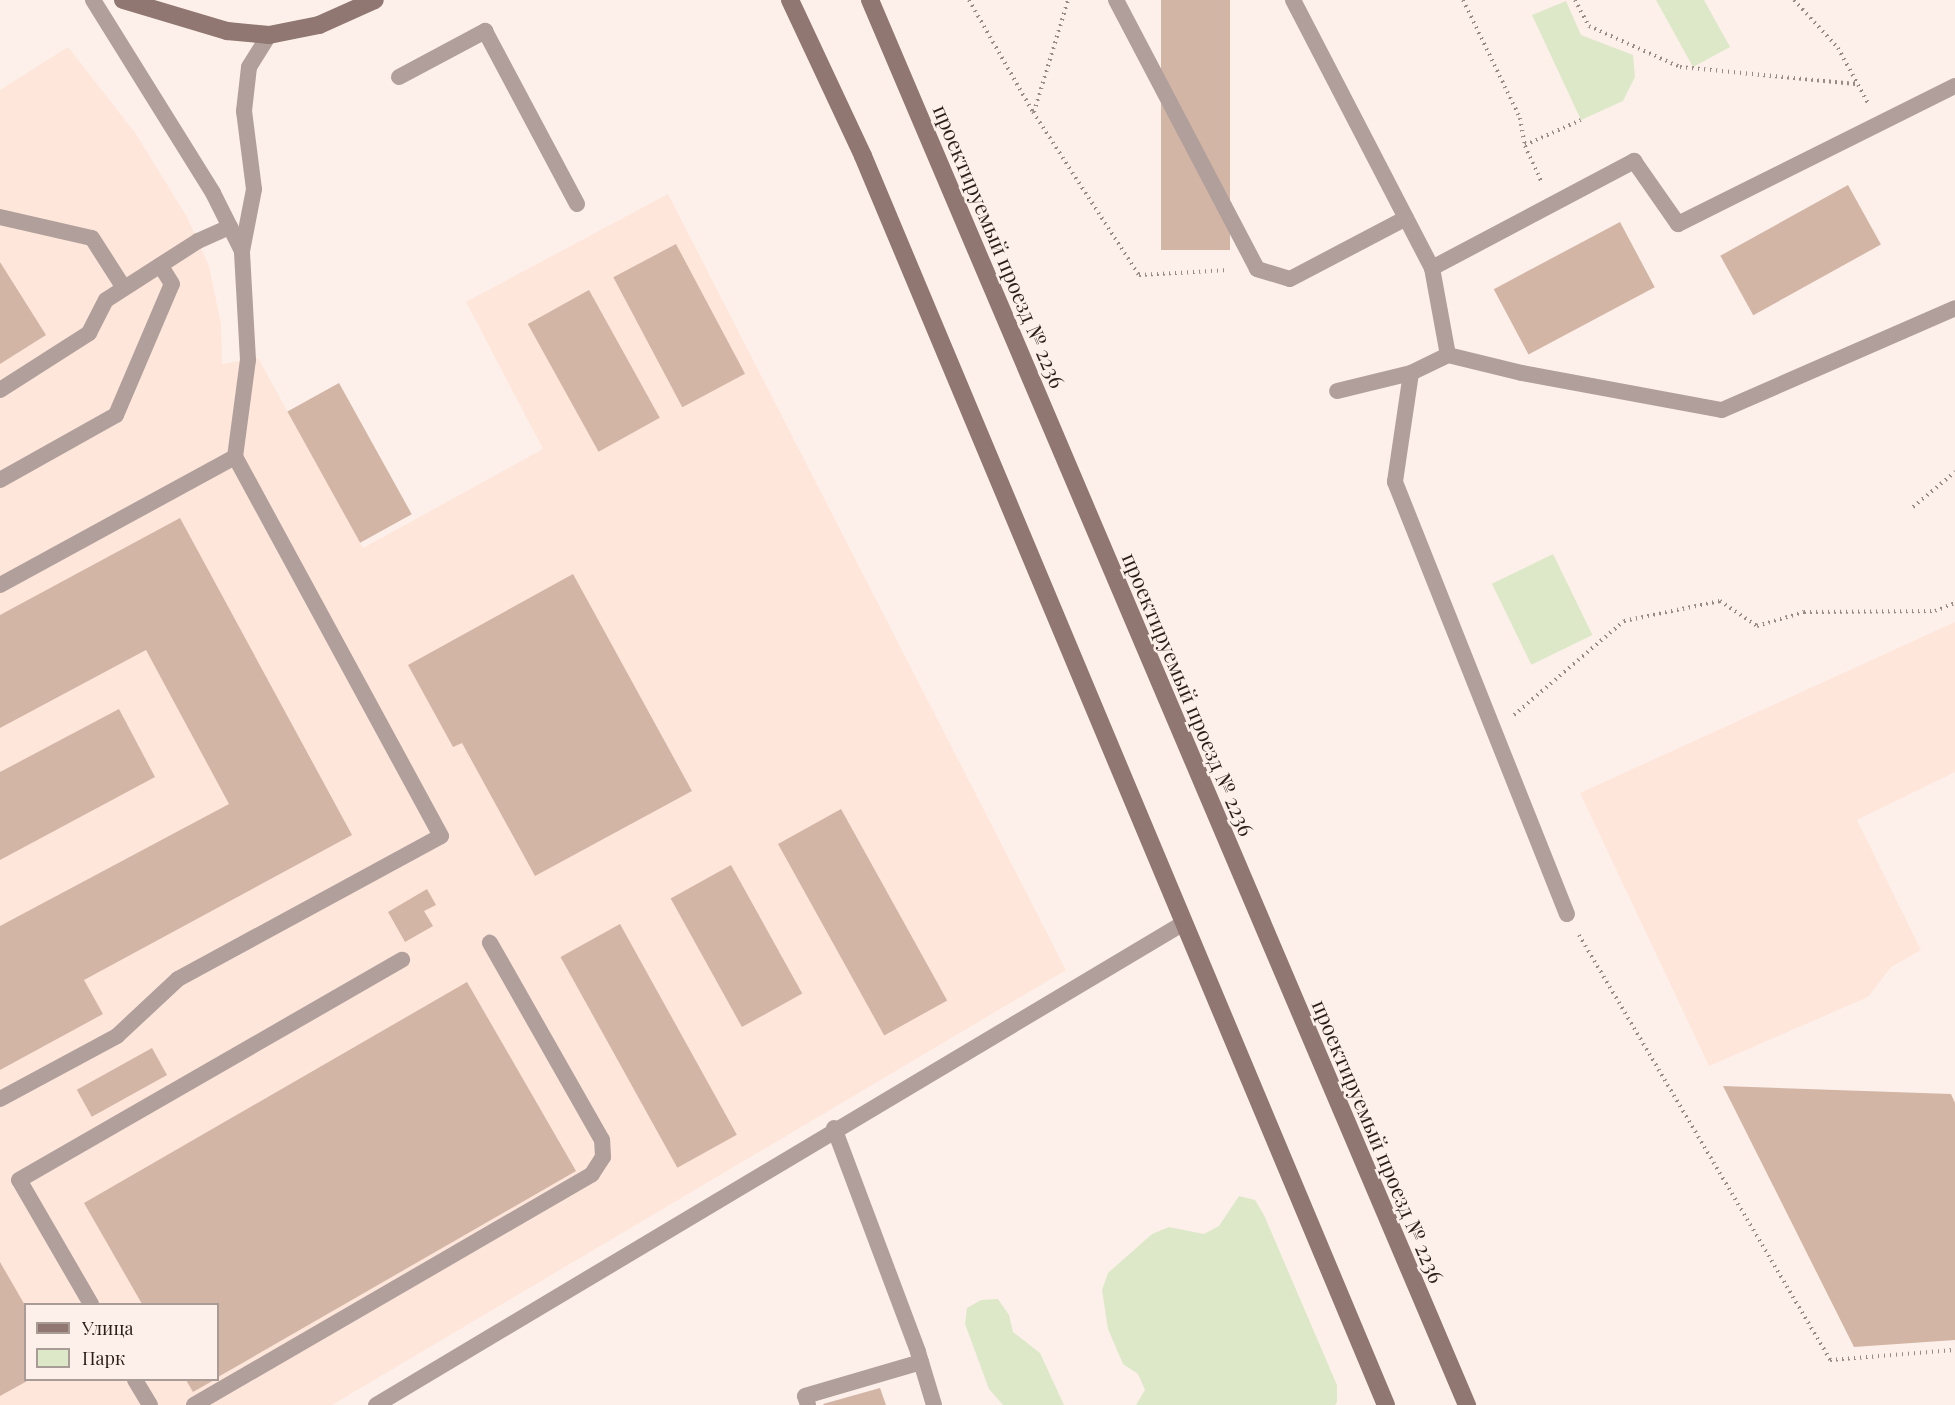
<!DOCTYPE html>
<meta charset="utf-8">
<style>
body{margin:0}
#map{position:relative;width:1955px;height:1405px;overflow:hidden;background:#fdf0ea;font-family:"Playfair Display",serif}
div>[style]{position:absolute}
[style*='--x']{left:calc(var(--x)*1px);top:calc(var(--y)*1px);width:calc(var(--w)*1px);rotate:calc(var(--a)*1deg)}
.built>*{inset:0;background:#fee6da}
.green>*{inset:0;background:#dde8c8;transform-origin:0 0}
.building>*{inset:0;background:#d3b5a5;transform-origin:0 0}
.path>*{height:4px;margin-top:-2px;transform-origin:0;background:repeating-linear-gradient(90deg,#988b85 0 1.5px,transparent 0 6px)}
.lane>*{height:16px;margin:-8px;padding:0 8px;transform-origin:8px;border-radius:8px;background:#b19f9b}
.secondary>*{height:18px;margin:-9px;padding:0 9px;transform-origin:9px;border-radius:9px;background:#907771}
span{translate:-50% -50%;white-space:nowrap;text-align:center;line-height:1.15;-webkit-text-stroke:5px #fdf0ea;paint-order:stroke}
.street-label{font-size:21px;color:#2a1e18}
.legend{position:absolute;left:24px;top:1303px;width:195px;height:78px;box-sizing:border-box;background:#fdf0ea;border:2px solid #a99c96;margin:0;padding:8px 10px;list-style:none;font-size:18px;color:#2a1e18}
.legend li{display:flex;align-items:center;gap:12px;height:30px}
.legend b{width:30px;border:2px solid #a99c96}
</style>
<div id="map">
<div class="built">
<div style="clip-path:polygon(evenodd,68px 47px,136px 134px,187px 217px,209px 266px,221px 324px,222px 364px,258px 358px,363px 548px,543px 449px,466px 302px,668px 194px,1066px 970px,332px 1405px,0 1405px,0 90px,68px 47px,26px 1304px,218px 1304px,218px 1380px,26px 1380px,26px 1304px)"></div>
<div style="clip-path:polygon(1955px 622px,1955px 772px,1857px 820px,1921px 950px,1891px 967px,1868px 997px,1709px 1066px,1580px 793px)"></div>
</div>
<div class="green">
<div style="clip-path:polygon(1656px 0,1704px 0,1730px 47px,1693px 67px)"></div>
<div style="clip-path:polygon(1566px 1px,1581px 35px,1633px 55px,1635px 77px,1623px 101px,1581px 120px,1532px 15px)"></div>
<div style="left:1553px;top:554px;width:90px;height:68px;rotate:64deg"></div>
<div style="clip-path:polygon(1239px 1196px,1255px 1200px,1264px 1215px,1337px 1385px,1337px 1402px,1335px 1405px,1136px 1405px,1145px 1390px,1138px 1374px,1123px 1364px,1108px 1329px,1102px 1290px,1108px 1273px,1152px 1234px,1169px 1227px,1204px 1234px,1219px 1226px)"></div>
<div style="clip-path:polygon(998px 1299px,1009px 1315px,1013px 1332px,1040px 1353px,1064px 1405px,1003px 1405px,989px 1389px,965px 1324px,967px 1308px,981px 1300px)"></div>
</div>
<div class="building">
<div style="left:1161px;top:0;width:69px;height:250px"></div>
<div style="left:1848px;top:185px;width:68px;height:146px;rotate:61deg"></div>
<div style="left:1620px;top:222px;width:74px;height:143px;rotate:62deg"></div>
<div style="left:676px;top:244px;width:147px;height:71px;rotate:62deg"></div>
<div style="clip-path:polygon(0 262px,46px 335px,0 364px)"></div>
<div style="left:589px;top:290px;width:146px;height:70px;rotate:61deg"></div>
<div style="left:339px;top:383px;width:150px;height:59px;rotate:61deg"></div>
<div style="clip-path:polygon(180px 518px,352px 835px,84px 980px,103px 1014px,0 1070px,0 926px,229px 804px,146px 650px,0 728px,0 615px)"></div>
<div style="clip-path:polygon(573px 574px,692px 791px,535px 876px,462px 743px,453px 747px,408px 665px)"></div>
<div style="clip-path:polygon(119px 709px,155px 777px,0 860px,0 772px)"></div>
<div style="left:841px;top:809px;width:219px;height:72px;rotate:61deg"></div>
<div style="left:731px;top:865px;width:147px;height:69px;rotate:61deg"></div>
<div style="clip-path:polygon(427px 889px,436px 905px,424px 911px,433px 926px,405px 942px,388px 912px)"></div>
<div style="left:620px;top:924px;width:241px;height:68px;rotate:61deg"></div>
<div style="clip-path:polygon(467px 982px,576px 1171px,218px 1377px,218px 1304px,142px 1304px,84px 1203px)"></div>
<div style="left:152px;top:1048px;width:31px;height:86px;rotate:61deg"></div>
<div style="clip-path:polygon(1723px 1086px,1951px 1094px,1955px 1103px,1955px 1340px,1854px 1347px)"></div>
<div style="clip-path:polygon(0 1262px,26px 1307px,26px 1380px,29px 1380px,0 1396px)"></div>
<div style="clip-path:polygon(186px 1380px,214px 1380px,193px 1392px)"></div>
<div style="clip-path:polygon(880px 1388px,886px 1405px,824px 1405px,823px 1404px)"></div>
</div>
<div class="path">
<div style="--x:969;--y:0;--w:129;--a:60.3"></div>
<div style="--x:1033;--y:112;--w:194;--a:57"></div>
<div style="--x:1139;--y:275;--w:90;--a:-3.2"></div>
<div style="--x:1463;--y:0;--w:131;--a:64.2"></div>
<div style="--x:1520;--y:118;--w:28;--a:80"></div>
<div style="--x:1525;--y:146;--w:41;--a:65.3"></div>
<div style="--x:1575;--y:0;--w:30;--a:62"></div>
<div style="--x:1589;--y:26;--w:100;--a:24.3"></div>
<div style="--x:1680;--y:67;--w:179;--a:5.5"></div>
<div style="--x:1794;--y:0;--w:65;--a:47.5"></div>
<div style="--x:1838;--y:48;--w:63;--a:61.4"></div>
<div style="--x:1034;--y:112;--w:117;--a:-73.1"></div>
<div style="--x:1525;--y:145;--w:61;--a:-24.1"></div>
<div style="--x:1913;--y:507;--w:55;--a:-39.8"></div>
<div style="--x:1514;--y:715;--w:145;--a:-40.5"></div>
<div style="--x:1624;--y:621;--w:98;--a:-11.8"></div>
<div style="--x:1720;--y:601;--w:45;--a:34"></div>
<div style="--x:1757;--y:626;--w:49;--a:-16.6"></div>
<div style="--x:1804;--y:612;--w:131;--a:-0.4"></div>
<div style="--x:1935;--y:611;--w:22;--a:-22"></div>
<div style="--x:1579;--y:935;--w:494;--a:59.4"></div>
<div style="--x:1830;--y:1360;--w:125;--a:-4.6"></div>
</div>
<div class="lane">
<div style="--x:93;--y:0;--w:227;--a:58.1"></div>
<div style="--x:213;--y:193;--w:65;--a:63.4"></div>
<div style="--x:1116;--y:0;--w:304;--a:62.3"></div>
<div style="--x:1257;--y:269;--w:34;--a:17"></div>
<div style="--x:1290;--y:279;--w:131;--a:-27.7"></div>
<div style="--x:1293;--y:0;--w:302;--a:62.6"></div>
<div style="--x:1432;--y:268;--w:88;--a:79.6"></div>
<div style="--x:1448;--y:355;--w:41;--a:154.1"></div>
<div style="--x:1411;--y:373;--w:76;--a:166.3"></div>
<div style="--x:399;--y:77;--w:98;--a:-28.1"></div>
<div style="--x:485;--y:31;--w:196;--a:62"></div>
<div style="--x:0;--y:217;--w:94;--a:12.9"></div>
<div style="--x:92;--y:238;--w:59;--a:57.4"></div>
<div style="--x:1432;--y:268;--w:229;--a:-27.9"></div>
<div style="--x:1634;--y:161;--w:77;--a:55.1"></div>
<div style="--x:1678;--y:224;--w:309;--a:-26.5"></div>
<div style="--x:1448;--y:355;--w:76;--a:13.7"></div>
<div style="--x:1522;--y:373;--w:203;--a:10.5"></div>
<div style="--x:1722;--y:410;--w:254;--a:-23.6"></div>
<div style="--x:1411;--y:373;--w:110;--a:98.4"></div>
<div style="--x:1395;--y:482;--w:465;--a:68.3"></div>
<div style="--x:0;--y:390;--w:106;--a:-32.6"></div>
<div style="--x:89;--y:333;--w:37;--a:-63"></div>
<div style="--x:106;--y:300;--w:109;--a:-32.7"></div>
<div style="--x:198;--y:241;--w:35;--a:-24"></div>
<div style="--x:0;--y:480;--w:133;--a:-29.3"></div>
<div style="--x:116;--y:415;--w:142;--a:-66.9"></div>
<div style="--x:172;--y:284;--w:22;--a:-122"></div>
<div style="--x:0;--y:585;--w:268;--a:-28.6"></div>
<div style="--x:0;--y:1099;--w:133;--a:-28.3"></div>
<div style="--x:117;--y:1036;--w:83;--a:-43.1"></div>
<div style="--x:178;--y:979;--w:299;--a:-28.5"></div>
<div style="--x:441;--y:836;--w:431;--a:-118.5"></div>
<div style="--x:235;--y:457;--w:98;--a:-82.4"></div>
<div style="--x:248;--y:360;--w:109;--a:-93.2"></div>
<div style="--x:242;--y:251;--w:63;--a:-79"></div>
<div style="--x:254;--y:189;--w:79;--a:-97.3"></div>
<div style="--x:244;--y:111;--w:44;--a:-83.5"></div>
<div style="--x:249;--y:67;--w:38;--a:-58"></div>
<div style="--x:834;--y:1128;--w:239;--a:69.4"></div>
<div style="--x:918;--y:1352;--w:55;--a:73.2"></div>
<div style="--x:91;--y:1304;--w:143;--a:-120.1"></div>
<div style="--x:19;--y:1180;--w:442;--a:-29.9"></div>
<div style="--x:135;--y:1380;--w:29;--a:59"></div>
<div style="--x:194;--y:1405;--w:460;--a:-30.1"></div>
<div style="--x:592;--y:1174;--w:20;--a:-57"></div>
<div style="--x:603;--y:1157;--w:17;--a:-93"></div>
<div style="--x:602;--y:1140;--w:227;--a:-119.6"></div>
<div style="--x:376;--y:1405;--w:939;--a:-30.83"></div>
<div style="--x:808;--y:1405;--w:9;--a:-108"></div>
<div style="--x:805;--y:1396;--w:121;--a:-16.3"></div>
</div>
<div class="secondary">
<div style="--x:123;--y:0;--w:109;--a:16.6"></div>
<div style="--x:227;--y:31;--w:42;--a:5.4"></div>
<div style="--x:269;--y:35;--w:51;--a:-11.3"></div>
<div style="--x:319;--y:25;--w:61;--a:-24.1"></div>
<div style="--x:790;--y:0;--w:172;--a:64.9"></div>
<div style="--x:863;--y:156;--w:1354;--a:67.28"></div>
<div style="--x:870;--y:0;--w:1527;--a:66.98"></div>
</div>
<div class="street-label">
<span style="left:1000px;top:246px;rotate:67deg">проектируемый проезд № 2236</span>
<span style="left:1189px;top:694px;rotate:67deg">проектируемый проезд № 2236</span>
<span style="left:1379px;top:1141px;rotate:67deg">проектируемый проезд № 2236</span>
</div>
<ul class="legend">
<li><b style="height:8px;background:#907771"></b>Улица</li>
<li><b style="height:16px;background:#dde8c8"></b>Парк</li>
</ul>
</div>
